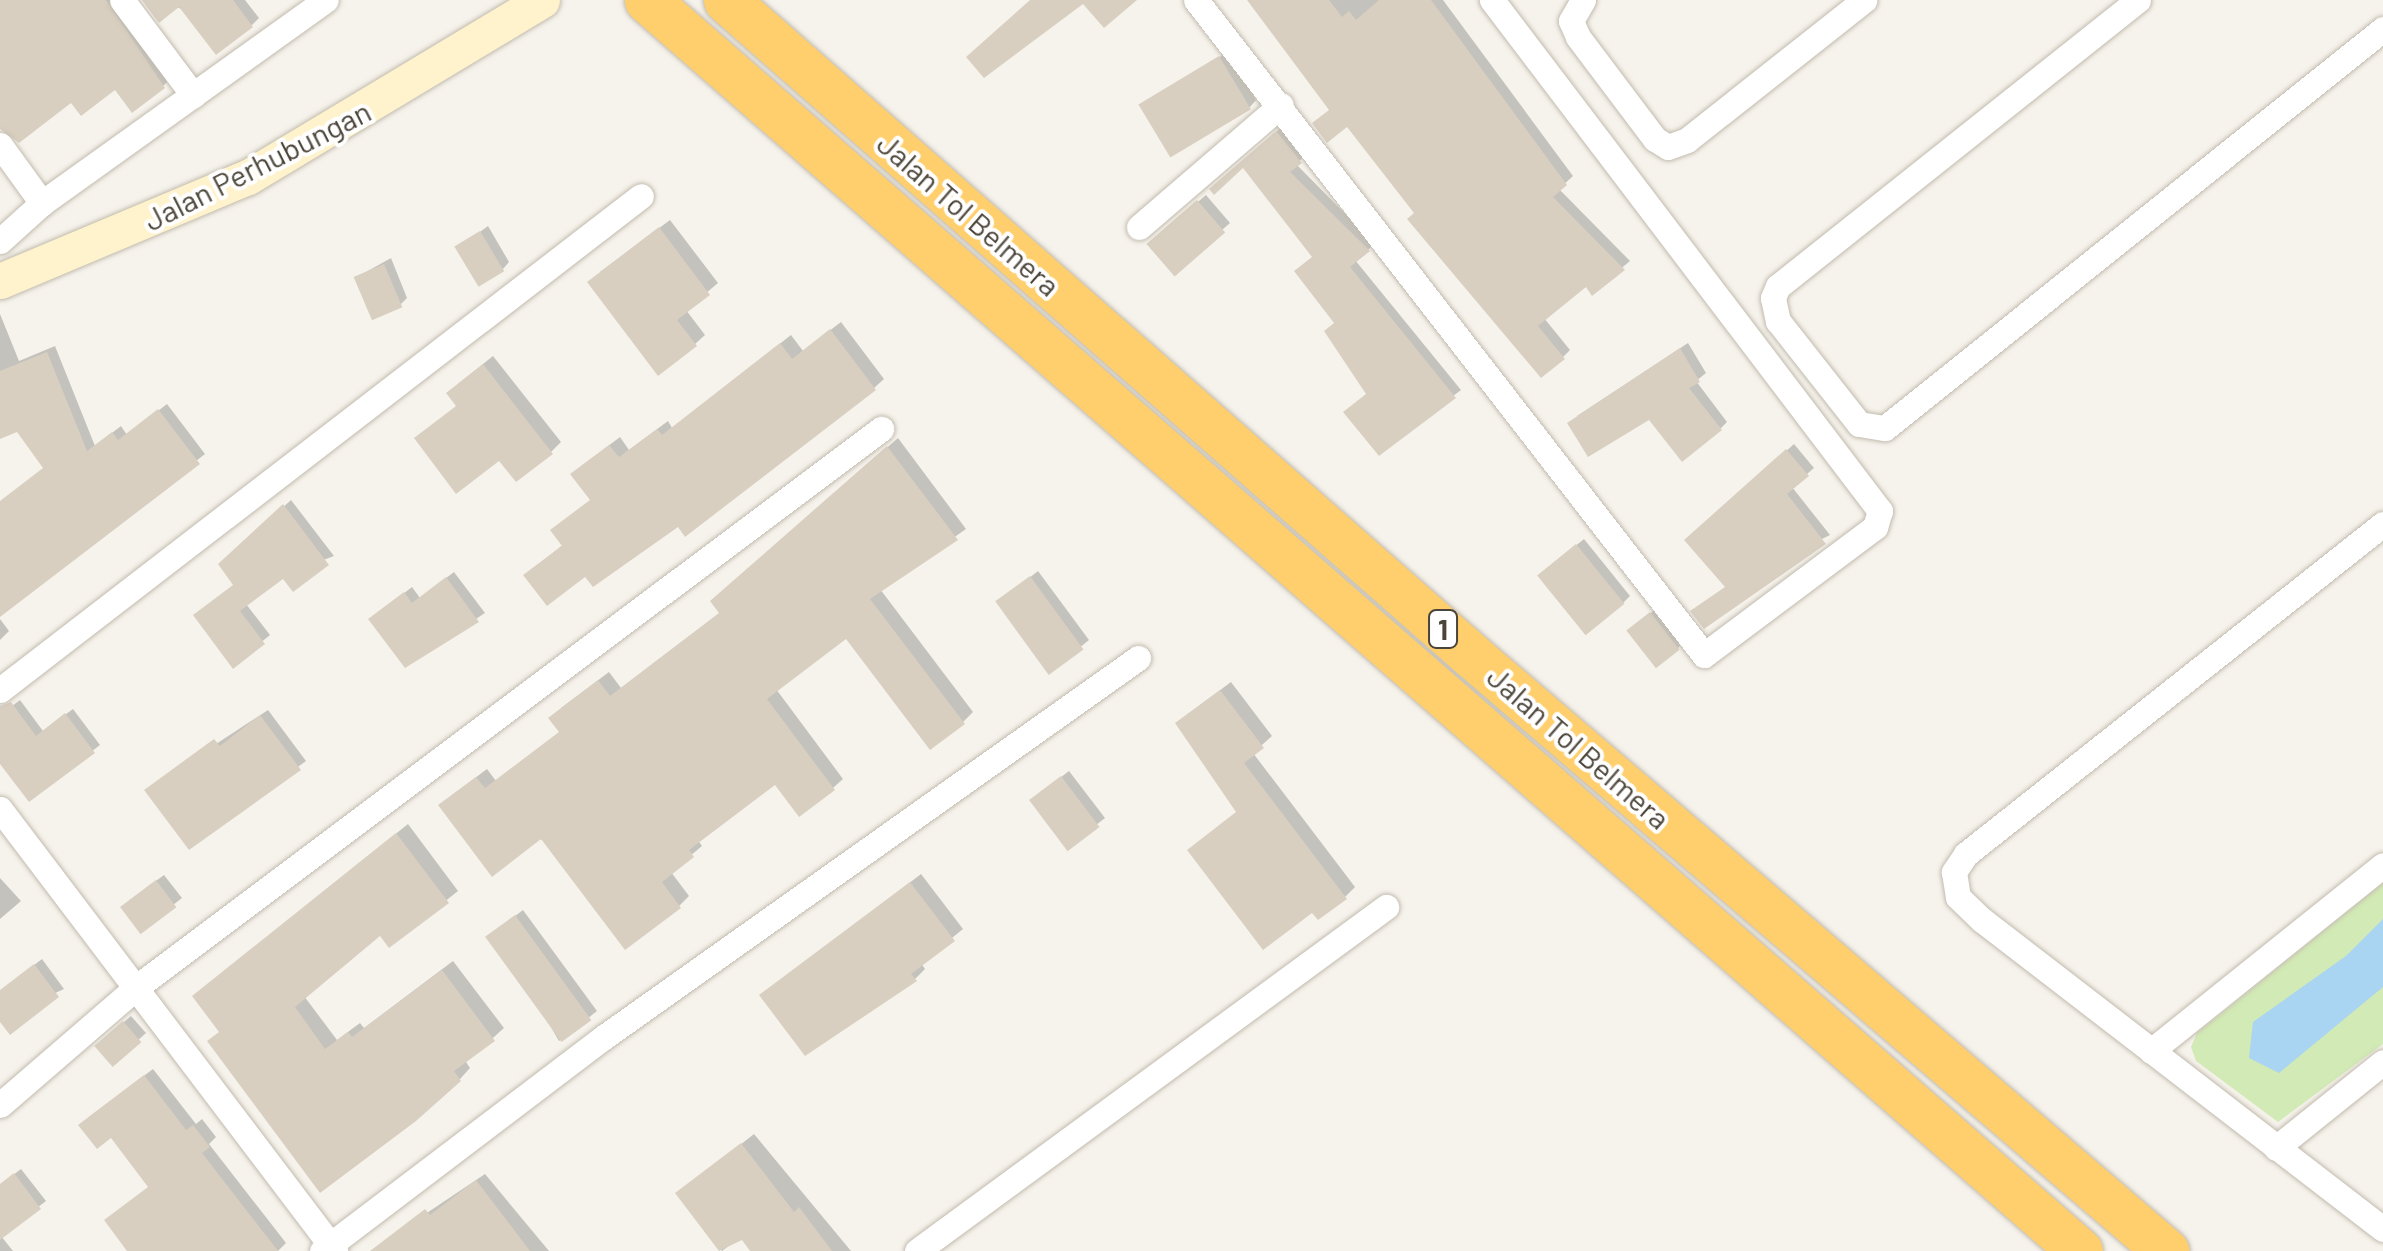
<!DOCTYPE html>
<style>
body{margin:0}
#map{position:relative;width:2383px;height:1251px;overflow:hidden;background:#f6f3ec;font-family:Barlow,sans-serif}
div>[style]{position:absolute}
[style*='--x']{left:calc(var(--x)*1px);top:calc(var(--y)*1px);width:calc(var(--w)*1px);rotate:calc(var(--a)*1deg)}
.green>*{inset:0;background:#d2eab5}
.water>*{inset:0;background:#a9d4f2}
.shadow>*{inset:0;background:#0003}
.building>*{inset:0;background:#d8cfc1;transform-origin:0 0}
.roads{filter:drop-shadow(0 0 2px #c2bbae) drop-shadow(0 0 2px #c2bbae)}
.street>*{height:25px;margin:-12.5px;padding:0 12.5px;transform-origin:12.5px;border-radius:12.5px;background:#fff}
.secondary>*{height:35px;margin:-17.5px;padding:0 17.5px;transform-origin:17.5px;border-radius:17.5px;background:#fff3cd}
.highway>*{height:45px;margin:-22.5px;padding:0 22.5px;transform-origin:22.5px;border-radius:22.5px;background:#ffcf6e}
span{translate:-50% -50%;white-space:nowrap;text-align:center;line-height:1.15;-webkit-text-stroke:8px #fff;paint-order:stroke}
.shield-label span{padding:2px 8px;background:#fff;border:2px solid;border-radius:8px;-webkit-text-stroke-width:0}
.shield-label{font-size:28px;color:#4b4439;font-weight:700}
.street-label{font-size:30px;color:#4b4439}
</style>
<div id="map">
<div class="green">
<div style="clip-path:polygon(2383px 883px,2383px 1044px,2278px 1122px,2196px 1061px,2191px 1047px,2197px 1033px)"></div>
</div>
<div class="water">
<div style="clip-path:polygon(2383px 919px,2383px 987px,2279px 1073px,2249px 1058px,2253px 1022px,2346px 956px)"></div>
</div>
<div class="shadow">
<div style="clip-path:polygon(0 0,115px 0,170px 79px,163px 86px,116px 86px,0 128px)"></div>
<div style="clip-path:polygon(144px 0,245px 0,259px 18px,252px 25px)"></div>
<div style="clip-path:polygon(1255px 0,1443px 0,1573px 176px,1559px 189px,1630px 261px,1593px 292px,1586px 284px,1544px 318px,1570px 350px,1563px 357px,1417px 213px)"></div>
<div style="clip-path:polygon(1227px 51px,1256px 100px,1250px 107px,1157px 110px)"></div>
<div style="clip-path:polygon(1283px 126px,1306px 155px,1296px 164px,1375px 244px,1355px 260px,1461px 390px,1379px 452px,1369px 393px,1315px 256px,1243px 164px,1218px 182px)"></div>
<div style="clip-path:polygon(1206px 195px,1230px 223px,1174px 272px,1157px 237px)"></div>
<div style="clip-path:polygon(670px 220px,718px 283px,686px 310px,705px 335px,695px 344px,600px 272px)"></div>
<div style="clip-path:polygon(488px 226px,509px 262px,503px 269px,458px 248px)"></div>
<div style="clip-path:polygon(391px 258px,407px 298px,400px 305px,357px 277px)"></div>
<div style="clip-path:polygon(0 314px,19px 361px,55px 346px,95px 446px,121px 426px,127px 435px,167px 404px,205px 454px,0 615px,0 529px,46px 467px,18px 429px,0 436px)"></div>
<div style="clip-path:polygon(841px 322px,884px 379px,874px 388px,679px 524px,586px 573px,536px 566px,564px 544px,592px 499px,583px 465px,620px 437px,629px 450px,668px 421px,672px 428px,791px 335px,803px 351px)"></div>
<div style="clip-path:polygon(1688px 343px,1706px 373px,1696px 381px,1727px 422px,1720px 429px,1650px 417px,1577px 416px)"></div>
<div style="clip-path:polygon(493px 356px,561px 442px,551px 452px,500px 457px,459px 405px,458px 384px)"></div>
<div style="clip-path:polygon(898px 438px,966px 529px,880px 589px,973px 712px,963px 722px,847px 636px,776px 689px,843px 779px,833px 788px,776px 781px,698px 840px,702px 846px,671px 872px,689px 896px,679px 906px,451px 796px,487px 769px,496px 781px,561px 731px,561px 708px,609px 672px,621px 688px,721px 612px,723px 592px)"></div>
<div style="clip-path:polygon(1794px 444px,1814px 468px,1792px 487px,1830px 535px,1727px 586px,1694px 533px)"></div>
<div style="clip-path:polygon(291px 500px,334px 556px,283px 575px,246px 604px,270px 635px,233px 665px,236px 584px,221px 564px)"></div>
<div style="clip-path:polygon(1584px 539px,1630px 596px,1623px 603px,1547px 569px)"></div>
<div style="clip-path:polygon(1038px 571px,1089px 640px,1051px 671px,1006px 596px)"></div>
<div style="clip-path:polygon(454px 572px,485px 613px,405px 665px,378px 613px,412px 587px,420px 598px)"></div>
<div style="clip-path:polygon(1658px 607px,1685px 641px,1678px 648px,1637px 625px)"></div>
<div style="clip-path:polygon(0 619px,9px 631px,0 640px)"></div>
<div style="clip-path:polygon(1231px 682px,1272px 736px,1253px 753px,1355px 887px,1345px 897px,1239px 811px,1188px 714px)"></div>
<div style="clip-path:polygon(20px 700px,43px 731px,73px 709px,100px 745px,30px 799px,0 760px,0 715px)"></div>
<div style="clip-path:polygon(268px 710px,306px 761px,190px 846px,155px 784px)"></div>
<div style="clip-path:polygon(1069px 771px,1105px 818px,1068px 847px,1039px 794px)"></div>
<div style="clip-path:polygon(408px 824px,458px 891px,390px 945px,380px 932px,304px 996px,337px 1040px,360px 1023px,364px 1028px,453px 961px,504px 1028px,466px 1062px,470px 1068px,460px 1079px,321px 1190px,221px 1030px,206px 986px)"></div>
<div style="clip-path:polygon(921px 874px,963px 929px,921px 963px,925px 969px,915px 979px,763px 995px)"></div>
<div style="clip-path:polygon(164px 875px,182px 898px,141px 930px,130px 900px)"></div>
<div style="clip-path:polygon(0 878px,21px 901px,0 919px)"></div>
<div style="clip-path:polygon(523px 910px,597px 1011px,559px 1041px,495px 931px)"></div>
<div style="clip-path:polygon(42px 959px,64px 989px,0 1018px,0 991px)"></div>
<div style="clip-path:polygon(131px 1016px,146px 1033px,113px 1063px,104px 1039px)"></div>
<div style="clip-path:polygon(153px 1069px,196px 1124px,202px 1119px,216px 1137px,209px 1144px,286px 1243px,278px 1251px,130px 1251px,150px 1186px,112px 1135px,89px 1117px)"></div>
<div style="clip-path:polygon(754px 1134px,851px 1251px,753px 1251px,742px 1236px,722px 1251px,679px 1193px)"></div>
<div style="clip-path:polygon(21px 1169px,46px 1201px,1px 1236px,13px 1251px,0 1251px,0 1185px)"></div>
<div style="clip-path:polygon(485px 1174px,549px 1251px,374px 1251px,382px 1243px)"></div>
</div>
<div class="building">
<div style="clip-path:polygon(0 0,106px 0,165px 88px,132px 113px,115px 90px,81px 116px,71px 103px,19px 143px,0 129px)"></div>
<div style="clip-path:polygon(142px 0,233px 0,253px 27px,216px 55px,179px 7px,159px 23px)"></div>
<div style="clip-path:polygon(1030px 0,1137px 0,1104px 28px,1083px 4px,984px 78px,966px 57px)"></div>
<div style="clip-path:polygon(1247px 0,1329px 0,1342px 17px,1349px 11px,1356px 20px,1379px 0,1431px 0,1567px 185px,1553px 197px,1625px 270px,1592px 296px,1586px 287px,1538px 326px,1565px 359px,1541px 378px,1407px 219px,1414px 213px,1347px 127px,1327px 143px,1312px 123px,1329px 110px)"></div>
<div style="left:1219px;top:56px;width:62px;height:94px;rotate:59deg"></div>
<div style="clip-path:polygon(1276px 131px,1302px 163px,1290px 172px,1370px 251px,1350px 267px,1456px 398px,1379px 456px,1343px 412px,1366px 394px,1324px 331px,1334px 323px,1294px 271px,1312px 257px,1243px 168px,1214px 195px,1209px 189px)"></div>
<div style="left:1197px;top:200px;width:43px;height:67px;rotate:49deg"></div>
<div style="clip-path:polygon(659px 227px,710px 295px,677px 320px,697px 346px,658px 376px,587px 282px)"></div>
<div style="left:480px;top:231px;width:47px;height:30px;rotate:59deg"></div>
<div style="left:384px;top:264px;width:47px;height:33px;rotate:67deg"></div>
<div style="clip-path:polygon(830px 329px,876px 390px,685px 537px,678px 527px,593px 587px,585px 577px,547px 606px,523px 575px,562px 546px,550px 530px,590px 500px,570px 474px,609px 445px,619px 457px,657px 429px,662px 435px,780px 343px,792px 359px)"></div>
<div style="clip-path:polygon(1680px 348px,1700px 382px,1689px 388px,1722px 430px,1682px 462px,1649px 420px,1588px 457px,1567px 423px)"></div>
<div style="clip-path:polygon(47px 352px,87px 451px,112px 432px,118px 440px,158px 409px,200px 464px,0 617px,0 501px,43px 468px,17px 432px,0 439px,0 371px)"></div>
<div style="clip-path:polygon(483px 364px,553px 454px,516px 482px,499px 461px,456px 494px,414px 438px,456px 406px,446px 393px)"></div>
<div style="clip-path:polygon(887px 446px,958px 540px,870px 599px,965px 724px,930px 750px,846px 639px,767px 699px,835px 790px,799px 817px,775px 785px,689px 850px,694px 857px,662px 882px,681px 908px,625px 950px,541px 839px,492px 877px,438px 805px,476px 777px,485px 788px,559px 732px,548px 718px,598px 680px,610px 696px,719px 613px,710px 601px)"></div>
<div style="clip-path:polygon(1786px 449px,1809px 476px,1787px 494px,1826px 544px,1704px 629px,1690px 611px,1725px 587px,1684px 540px)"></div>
<div style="clip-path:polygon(283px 504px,329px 565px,293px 592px,283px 579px,240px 611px,265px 644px,233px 669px,193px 615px,233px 585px,218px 564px)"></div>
<div style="left:1576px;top:544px;width:77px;height:50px;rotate:51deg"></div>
<div style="left:1030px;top:576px;width:91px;height:43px;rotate:54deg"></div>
<div style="clip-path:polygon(446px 577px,479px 622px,405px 668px,368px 619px,404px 592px,412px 603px)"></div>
<div style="left:1650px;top:612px;width:48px;height:30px;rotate:52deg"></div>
<div style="clip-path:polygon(1220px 690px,1264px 748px,1244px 763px,1347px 899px,1318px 920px,1312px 913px,1263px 950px,1187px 850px,1236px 812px,1175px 723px)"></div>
<div style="clip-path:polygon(11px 702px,36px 736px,65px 713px,95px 753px,29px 802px,0 764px,0 706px)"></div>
<div style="clip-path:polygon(260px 715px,301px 770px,189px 850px,144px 790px,214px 739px,220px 746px)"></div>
<div style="left:1061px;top:776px;width:64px;height:40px;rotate:53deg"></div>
<div style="clip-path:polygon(396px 833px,449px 903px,389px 948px,380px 936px,295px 1007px,325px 1049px,348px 1032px,352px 1037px,442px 970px,495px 1041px,454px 1071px,461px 1081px,416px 1121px,320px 1193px,207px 1041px,219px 1032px,192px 996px)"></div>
<div style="left:156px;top:880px;width:34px;height:45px;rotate:53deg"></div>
<div style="clip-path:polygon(910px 882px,955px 941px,911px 974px,917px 981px,805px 1056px,759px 995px)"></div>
<div style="left:515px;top:915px;width:130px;height:37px;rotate:54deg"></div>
<div style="clip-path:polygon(34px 964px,59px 997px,10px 1035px,0 1022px,0 990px)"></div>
<div style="left:123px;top:1021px;width:28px;height:38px;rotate:49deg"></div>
<div style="clip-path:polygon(144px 1075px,186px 1130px,193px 1125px,210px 1147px,202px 1153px,278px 1251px,127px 1251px,104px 1220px,148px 1187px,111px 1138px,97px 1149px,78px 1125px)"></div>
<div style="clip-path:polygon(741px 1143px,794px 1212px,799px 1207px,832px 1251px,750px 1251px,742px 1240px,719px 1251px,675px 1193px)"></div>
<div style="clip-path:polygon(14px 1173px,41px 1209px,0 1240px,0 1184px)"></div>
<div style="clip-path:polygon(476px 1180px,530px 1251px,370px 1251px,425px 1209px,430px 1215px)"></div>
</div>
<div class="roads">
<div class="street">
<div style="--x:122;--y:0;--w:119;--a:53.2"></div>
<div style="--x:1196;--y:0;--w:829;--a:52.2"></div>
<div style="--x:1704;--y:655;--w:214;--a:-36.8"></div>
<div style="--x:1875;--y:527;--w:17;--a:-73"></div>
<div style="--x:1880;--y:511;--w:642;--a:-127.21"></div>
<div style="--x:1583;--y:0;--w:24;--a:120"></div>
<div style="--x:1571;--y:21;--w:17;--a:66"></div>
<div style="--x:1578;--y:37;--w:128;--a:53"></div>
<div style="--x:1655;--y:139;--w:15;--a:32"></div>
<div style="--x:1668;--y:147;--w:20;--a:-20"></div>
<div style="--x:1687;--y:140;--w:226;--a:-38.3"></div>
<div style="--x:2138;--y:0;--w:460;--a:141.5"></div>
<div style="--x:1778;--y:286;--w:13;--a:113"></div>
<div style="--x:1773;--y:298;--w:24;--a:78"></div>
<div style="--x:1778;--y:321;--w:131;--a:51.8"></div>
<div style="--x:1859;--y:424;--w:26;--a:9"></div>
<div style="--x:1885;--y:428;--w:638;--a:-38.7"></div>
<div style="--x:0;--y:145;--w:72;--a:54.1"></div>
<div style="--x:1139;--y:227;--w:187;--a:-40.7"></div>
<div style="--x:0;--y:241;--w:57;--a:-42.1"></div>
<div style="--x:42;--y:203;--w:349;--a:-35.6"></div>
<div style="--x:2383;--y:524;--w:532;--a:141.64"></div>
<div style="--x:1966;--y:854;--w:22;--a:124"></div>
<div style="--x:1954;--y:872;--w:25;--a:81"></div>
<div style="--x:1958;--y:897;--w:33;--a:44"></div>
<div style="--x:1982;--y:920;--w:506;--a:37.62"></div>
<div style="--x:0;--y:690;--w:809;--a:-37.62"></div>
<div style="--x:0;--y:809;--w:555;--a:52.84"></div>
<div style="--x:2151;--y:1051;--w:297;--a:-38.7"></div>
<div style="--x:0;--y:1105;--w:182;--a:-40.8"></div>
<div style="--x:138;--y:986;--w:929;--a:-36.86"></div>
<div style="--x:2276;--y:1148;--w:137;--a:-38.8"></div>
<div style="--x:322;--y:1251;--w:354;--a:-37.2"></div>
<div style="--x:604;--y:1037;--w:655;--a:-35.36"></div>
<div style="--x:917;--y:1251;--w:582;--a:-36.26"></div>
</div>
<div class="secondary">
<div style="--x:0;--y:281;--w:269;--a:-22.8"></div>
<div style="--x:248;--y:177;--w:343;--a:-31"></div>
</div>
<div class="highway">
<div style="--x:647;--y:0;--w:1902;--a:41.12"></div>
<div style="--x:726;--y:0;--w:992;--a:41.32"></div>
<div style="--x:1471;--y:655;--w:916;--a:40.61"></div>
</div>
</div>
<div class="shield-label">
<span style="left:1443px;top:629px">1</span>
</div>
<div class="street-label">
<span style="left:257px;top:165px;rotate:-27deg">Jalan Perhubungan</span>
<span style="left:969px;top:214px;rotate:41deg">Jalan Tol Belmera</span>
<span style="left:1579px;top:747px;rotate:41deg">Jalan Tol Belmera</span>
</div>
</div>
